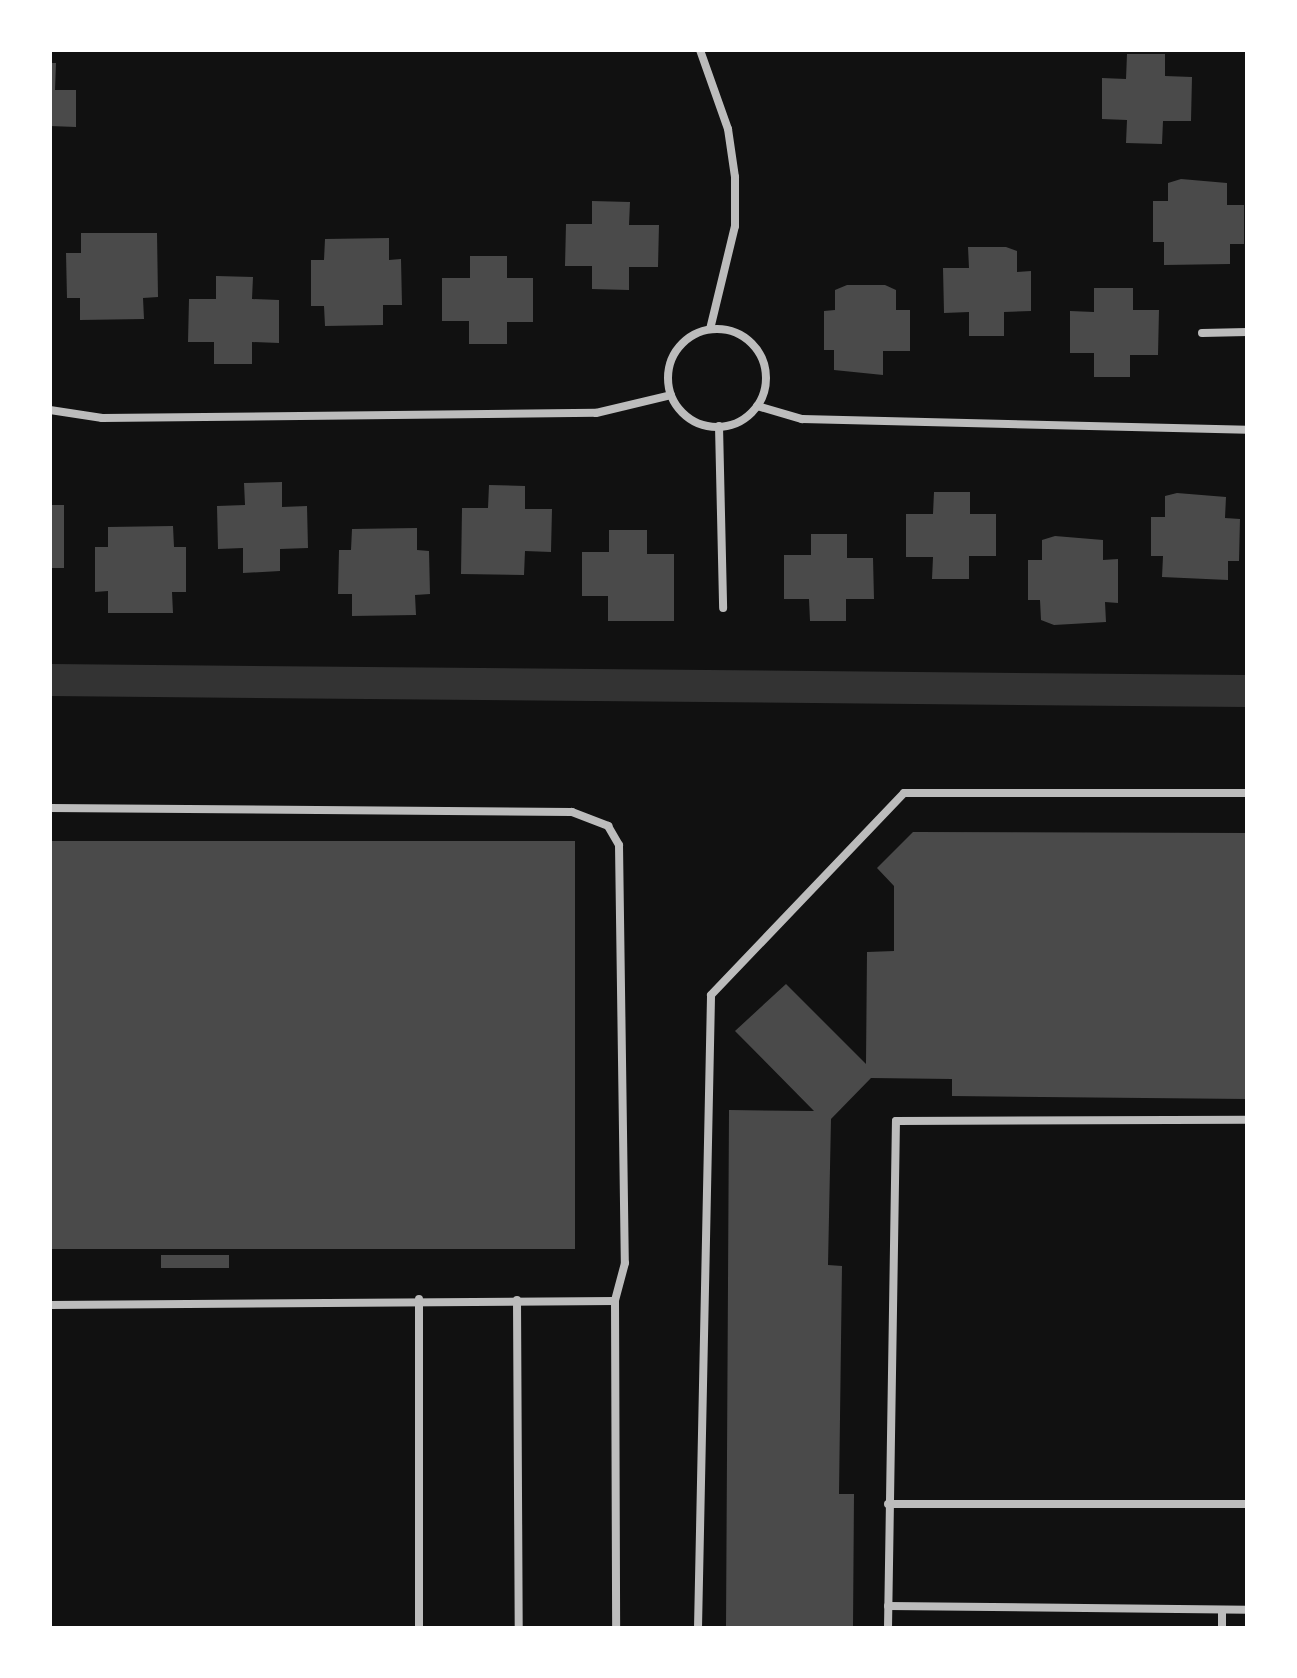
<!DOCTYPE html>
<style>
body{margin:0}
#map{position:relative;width:1297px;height:1678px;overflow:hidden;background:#111;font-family:"DejaVu Sans",sans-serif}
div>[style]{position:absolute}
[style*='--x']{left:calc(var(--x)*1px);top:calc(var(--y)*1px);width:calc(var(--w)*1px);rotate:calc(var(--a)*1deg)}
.canal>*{height:32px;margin:-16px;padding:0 16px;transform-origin:16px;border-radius:16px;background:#333}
.building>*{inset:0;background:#4a4a4a;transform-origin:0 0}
.service>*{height:8px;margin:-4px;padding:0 4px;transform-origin:4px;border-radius:4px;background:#bcbcbc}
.service>.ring{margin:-4px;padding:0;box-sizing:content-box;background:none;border:8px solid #bcbcbc;border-radius:50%}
span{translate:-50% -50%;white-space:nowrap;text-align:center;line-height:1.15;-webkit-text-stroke:8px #fff;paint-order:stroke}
.frame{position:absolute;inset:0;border:52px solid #fff;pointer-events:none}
</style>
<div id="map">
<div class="canal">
<div style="--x:50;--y:680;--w:1197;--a:0.53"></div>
</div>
<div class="building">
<div style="clip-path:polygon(1127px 54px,1165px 54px,1165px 76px,1192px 77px,1191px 121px,1163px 121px,1162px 144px,1126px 143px,1127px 120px,1102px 119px,1102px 78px,1126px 79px)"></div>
<div style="clip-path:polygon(50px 63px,56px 63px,55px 90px,76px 90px,76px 127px,50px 126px)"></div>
<div style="clip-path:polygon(1181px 179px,1227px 183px,1227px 205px,1244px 205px,1244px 244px,1230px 244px,1230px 264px,1164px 265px,1164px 242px,1153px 242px,1153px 201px,1168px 201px,1168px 183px)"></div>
<div style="clip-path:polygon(592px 201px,630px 202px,629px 225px,659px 225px,658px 267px,629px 267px,629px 290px,592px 289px,592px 266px,565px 266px,566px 224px,592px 224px)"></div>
<div style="clip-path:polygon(81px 233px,157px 233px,158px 297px,143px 298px,144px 319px,80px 320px,80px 298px,67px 298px,66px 253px,81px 253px)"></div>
<div style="clip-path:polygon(389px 238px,389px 260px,401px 259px,402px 305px,383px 305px,383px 325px,325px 326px,324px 306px,311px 306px,311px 260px,324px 260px,325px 239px)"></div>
<div style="clip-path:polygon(968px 247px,1006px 247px,1017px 251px,1017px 272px,1031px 271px,1031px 311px,1004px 312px,1004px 336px,969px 336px,969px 312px,944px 313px,943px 268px,969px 268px)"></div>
<div style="clip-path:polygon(470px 256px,507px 256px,507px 278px,533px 278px,533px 322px,507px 322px,507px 344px,469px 344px,469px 321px,442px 321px,442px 278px,470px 278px)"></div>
<div style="clip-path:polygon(216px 276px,253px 277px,252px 299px,279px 300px,279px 343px,252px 342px,252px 364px,214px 364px,214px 342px,188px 342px,189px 299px,216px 299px)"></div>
<div style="clip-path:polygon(847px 285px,885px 285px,896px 290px,896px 310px,910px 310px,910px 351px,883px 351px,883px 375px,834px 370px,834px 350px,824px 350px,824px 311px,835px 310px,835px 290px)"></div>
<div style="clip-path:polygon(1094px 288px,1133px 288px,1133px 310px,1159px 310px,1158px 355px,1130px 355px,1130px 377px,1094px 377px,1094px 353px,1070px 353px,1070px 311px,1094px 312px)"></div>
<div style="clip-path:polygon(282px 482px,282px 507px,307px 506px,308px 548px,280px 549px,280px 571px,243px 573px,243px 548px,218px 549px,217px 506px,245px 505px,244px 483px)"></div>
<div style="clip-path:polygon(489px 485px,525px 486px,525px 509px,552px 509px,551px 552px,525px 551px,524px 575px,461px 574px,462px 508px,488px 508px)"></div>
<div style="clip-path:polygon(934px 492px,970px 492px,970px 514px,996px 514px,996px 556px,969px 556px,969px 579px,932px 579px,933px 557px,906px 557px,906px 514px,933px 514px)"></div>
<div style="clip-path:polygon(1177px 493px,1226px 497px,1225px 518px,1240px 519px,1239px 561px,1228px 561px,1228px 580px,1162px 577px,1163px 556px,1151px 556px,1151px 517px,1165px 517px,1165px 496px)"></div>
<div style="left:50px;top:505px;width:14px;height:63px"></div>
<div style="clip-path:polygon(173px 526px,174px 547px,186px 547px,186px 592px,172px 592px,173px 613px,108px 613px,108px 591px,95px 592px,95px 547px,108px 547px,108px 527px)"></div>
<div style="clip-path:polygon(417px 528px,417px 550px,429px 551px,430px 594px,415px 595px,416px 615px,352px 616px,352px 594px,338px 594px,339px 550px,351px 550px,352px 529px)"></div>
<div style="clip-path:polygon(609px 530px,647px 530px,647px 554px,674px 554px,674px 621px,608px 621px,608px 596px,582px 596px,582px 552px,609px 552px)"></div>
<div style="clip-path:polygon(811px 534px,847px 534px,847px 558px,873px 558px,874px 599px,846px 599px,846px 621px,810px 621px,809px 599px,784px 599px,784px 555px,811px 555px)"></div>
<div style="clip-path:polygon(1055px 536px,1103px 540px,1103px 560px,1118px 559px,1118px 603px,1105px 602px,1106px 622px,1054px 625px,1041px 620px,1040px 600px,1028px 600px,1028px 560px,1042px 560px,1042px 540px)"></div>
<div style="clip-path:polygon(913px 832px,1247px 833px,1247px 1099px,952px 1096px,952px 1079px,871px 1078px,831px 1119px,828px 1265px,842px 1266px,839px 1494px,854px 1494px,853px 1628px,726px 1628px,729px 1110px,814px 1111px,735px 1031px,786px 984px,866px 1064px,867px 952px,894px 951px,894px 886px,877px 868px)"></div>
<div style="left:50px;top:841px;width:525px;height:408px"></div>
<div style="left:229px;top:1255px;width:13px;height:68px;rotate:90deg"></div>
</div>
<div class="service">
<div style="--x:700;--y:50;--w:84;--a:70.5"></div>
<div style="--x:728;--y:129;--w:49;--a:81.7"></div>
<div style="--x:735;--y:177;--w:49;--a:90"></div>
<div style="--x:735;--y:226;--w:106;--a:103.6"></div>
<div class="ring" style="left:668px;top:329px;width:90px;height:90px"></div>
<div style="--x:1202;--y:333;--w:45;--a:-1.3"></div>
<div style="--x:757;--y:406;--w:47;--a:16.1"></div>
<div style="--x:802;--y:419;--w:445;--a:1.4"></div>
<div style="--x:50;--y:410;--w:53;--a:8.7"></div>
<div style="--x:102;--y:418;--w:494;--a:-0.6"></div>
<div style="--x:596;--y:413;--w:77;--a:-13.5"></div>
<div style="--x:719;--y:426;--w:182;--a:88.7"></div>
<div style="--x:50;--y:808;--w:522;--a:0.44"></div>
<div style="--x:572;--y:812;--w:39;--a:21"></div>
<div style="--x:608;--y:826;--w:22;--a:60"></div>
<div style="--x:619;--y:845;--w:418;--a:89.2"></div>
<div style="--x:625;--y:1263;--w:39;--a:105"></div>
<div style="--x:615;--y:1301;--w:327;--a:89.8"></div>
<div style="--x:517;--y:1300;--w:328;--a:89.7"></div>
<div style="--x:50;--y:1305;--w:565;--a:-0.41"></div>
<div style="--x:888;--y:1504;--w:359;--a:0"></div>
<div style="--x:888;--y:1606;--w:359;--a:0.6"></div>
<div style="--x:419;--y:1628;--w:329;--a:-90"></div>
<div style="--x:698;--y:1628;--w:633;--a:-88.82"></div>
<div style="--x:711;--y:995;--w:279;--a:-46.3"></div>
<div style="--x:904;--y:793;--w:343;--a:0"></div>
<div style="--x:888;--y:1628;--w:507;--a:-89.1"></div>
<div style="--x:896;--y:1121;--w:351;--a:-0.2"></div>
<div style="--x:1222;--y:1628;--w:18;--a:-90"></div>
</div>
<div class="frame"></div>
</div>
